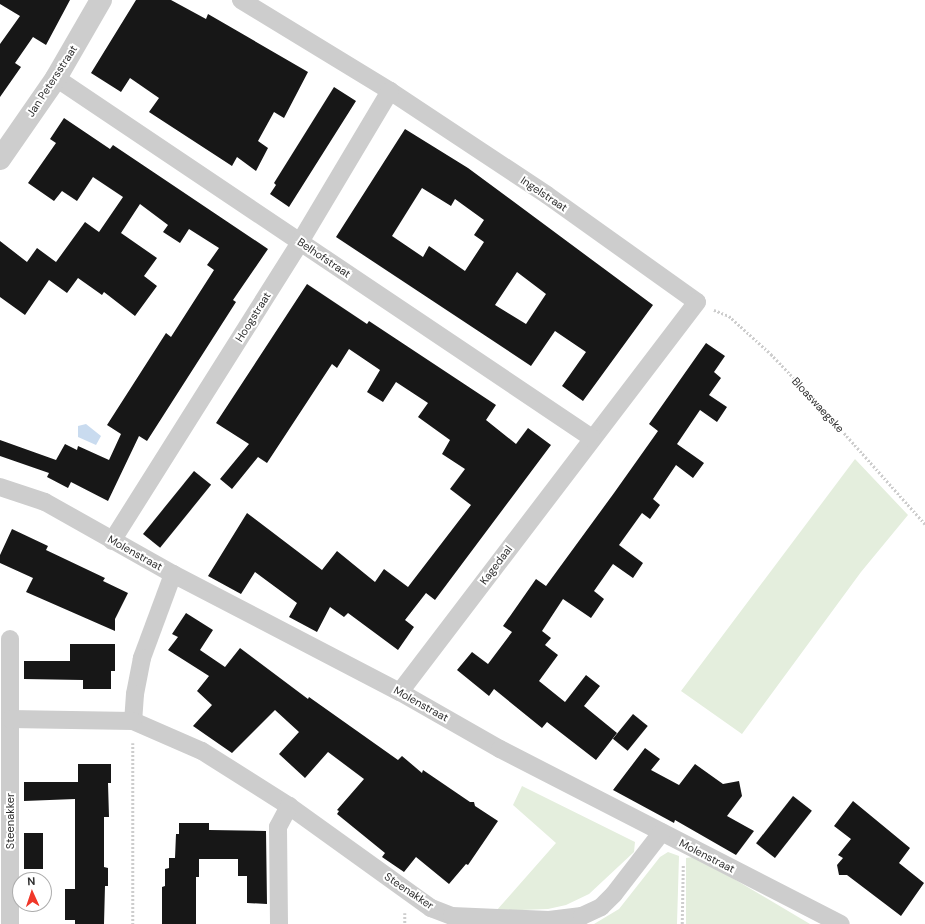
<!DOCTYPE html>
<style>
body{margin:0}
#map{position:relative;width:925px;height:924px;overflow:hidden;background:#fff;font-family:"DM Sans",sans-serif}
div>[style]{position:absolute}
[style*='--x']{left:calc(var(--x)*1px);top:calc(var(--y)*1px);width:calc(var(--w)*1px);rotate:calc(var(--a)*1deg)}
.green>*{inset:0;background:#e4eedd}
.water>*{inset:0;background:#c9dbef}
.building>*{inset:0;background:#171717;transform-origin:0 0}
.path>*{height:2.5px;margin-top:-1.25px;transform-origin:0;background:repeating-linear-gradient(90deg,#cdcdcd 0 2px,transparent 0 4px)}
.minor>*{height:18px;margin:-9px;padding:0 9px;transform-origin:9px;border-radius:9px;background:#cdcdcd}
.tertiary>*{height:22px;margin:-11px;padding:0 11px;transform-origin:11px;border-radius:11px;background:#cdcdcd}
span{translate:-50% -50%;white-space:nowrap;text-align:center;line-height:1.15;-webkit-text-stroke:4px #fff;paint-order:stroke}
.street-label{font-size:11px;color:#303030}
.north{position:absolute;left:12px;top:872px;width:40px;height:40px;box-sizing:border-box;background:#fff;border:1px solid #acacac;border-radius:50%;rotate:357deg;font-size:11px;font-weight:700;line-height:16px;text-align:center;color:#303030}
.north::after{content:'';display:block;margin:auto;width:14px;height:18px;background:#f03729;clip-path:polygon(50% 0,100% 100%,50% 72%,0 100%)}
</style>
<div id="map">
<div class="green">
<div style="clip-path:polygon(855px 459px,908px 515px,861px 572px,742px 734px,681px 691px)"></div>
<div style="clip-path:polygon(522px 786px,635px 842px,634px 852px,589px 894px,566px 905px,548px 909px,496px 911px,556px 843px,513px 805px)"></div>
<div style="clip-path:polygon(668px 852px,679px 856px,677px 924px,594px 924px,619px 909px,660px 857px)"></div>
<div style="clip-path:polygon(693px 857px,734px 879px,810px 924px,686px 924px,686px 858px)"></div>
</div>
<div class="water">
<div style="clip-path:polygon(86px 424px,101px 436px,96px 445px,78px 437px,78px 426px)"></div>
</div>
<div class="building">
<div style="clip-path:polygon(0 0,70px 0,46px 45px,33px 37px,15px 63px,21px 67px,0 97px,0 44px,20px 16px,0 4px)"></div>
<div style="clip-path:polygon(136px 0,171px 0,206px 19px,208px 14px,308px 72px,284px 118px,274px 112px,258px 141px,268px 148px,256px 171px,237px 157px,232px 166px,149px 112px,159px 98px,130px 78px,121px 92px,91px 73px)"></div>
<div style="clip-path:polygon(334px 87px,356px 101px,289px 207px,270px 194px,276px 185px,274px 183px)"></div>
<div style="clip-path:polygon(64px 118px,110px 149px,113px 145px,268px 249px,233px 300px,236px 302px,147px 441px,139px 436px,108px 501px,71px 482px,68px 488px,47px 477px,49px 473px,0 456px,0 440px,56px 460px,65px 444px,77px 450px,78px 446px,109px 460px,121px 434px,107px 425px,166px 333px,171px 337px,214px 270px,207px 265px,219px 248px,189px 229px,180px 243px,163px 232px,168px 225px,140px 204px,121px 233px,157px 258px,144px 276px,157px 286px,135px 316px,104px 292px,102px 295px,78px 278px,67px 293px,49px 280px,25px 315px,0 297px,0 241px,27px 262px,37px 248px,56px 262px,85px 222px,99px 232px,123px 197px,93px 177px,77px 201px,62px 191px,54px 201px,28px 183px,56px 143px,50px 139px)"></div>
<div style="clip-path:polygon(evenodd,405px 129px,468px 168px,653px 305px,583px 401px,562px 386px,586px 352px,555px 331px,531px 366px,336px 237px,405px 129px,422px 188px,451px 206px,455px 199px,484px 220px,474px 235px,484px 242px,465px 271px,429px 246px,423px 257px,392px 236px,422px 188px,405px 129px,517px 272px,546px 294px,526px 324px,495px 305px,517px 272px)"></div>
<div style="clip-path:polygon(307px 284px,367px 324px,369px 321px,496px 405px,486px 420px,516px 444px,528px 428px,551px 445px,435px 600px,426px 593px,405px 620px,414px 627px,398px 650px,348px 613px,344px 617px,330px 607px,317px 632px,289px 617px,297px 603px,255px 572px,241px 594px,208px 576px,247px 513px,322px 570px,337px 551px,375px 582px,384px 569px,408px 587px,471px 505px,450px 489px,465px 469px,442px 454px,450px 440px,418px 417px,428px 403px,396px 382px,383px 402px,367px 392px,380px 370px,349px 349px,337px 368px,332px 364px,267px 463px,258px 457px,232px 489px,220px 479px,249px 444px,216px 423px)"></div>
<div style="clip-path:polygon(706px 343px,725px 356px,714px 372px,721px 378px,709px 395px,727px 407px,717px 422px,700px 410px,677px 444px,704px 463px,693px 478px,676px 465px,653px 499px,660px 505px,650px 519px,642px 513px,619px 545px,643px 563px,633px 578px,613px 564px,594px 591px,604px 599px,591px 618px,563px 599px,542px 631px,551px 638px,545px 645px,558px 655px,539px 681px,565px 702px,586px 675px,600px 686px,584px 706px,617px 733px,596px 760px,547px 722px,542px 728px,494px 689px,489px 696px,457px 670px,472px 652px,488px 664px,512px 632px,503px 626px,536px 579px,546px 586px,614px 493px,658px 431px,649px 424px)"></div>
<div style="left:194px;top:471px;width:22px;height:81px;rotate:39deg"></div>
<div style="clip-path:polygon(12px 529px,48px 546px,46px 550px,105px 578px,103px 581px,128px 593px,115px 619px,115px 631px,26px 592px,33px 578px,0 563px,0 555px)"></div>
<div style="clip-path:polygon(186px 613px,213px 630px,200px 650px,225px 667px,240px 648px,308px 699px,309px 697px,398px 760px,402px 756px,422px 773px,423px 770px,470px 802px,474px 802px,475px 806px,498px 821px,468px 865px,466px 864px,449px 884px,416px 857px,404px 872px,382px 857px,385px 853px,337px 814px,339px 811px,337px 810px,364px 779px,328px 752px,305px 778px,279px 754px,299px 732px,275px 710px,232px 753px,193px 726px,212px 705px,197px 691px,209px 676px,168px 650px,178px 637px,172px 634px)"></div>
<div style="clip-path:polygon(70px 644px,115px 644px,115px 671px,111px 671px,111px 689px,83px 689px,83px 680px,24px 679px,24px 661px,70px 661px)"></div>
<div style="left:633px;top:714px;width:19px;height:32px;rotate:39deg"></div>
<div style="clip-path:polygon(645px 748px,660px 759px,651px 770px,679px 785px,695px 764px,723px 784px,739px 781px,742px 796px,727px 816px,754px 831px,736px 855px,675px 820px,674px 823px,613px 790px)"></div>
<div style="clip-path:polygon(78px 764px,111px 764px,111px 783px,108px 783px,109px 817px,104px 817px,104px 867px,108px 868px,108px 886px,105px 886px,104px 924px,75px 924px,75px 920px,65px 920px,65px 889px,75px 889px,75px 799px,24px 801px,24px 782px,78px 782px)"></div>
<div style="left:793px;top:796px;width:24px;height:60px;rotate:38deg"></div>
<div style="clip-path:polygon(853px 801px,910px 848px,899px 863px,924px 883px,901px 916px,847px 875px,839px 875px,837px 865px,843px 858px,838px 855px,851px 839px,834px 826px)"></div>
<div style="clip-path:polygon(179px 823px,209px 823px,209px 830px,266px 831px,267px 904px,247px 903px,247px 876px,238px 876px,238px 859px,199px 859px,199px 877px,196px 877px,196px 924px,162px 924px,162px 887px,165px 886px,165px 869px,169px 868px,169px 858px,175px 858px,176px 834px,179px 834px)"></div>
<div style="left:24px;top:833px;width:19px;height:36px"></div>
</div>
<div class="path">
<div style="--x:714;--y:310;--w:16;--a:22"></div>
<div style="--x:729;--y:316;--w:57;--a:42.1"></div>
<div style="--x:771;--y:354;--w:64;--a:46.3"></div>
<div style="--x:815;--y:400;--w:166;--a:48.4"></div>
<div style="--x:133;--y:743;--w:181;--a:90"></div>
<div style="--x:405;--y:913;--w:11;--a:90"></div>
<div style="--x:682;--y:924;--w:59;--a:-89"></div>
</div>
<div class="minor">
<div style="--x:241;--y:0;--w:175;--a:31.4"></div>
<div style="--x:390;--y:91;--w:188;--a:33.5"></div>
<div style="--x:547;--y:195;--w:184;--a:35.5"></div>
<div style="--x:697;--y:302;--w:490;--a:127.3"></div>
<div style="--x:56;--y:78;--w:646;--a:33.89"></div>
<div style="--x:0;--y:487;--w:47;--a:18.4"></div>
<div style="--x:45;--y:502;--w:147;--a:29.4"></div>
<div style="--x:173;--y:574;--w:256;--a:27.5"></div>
<div style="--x:400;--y:692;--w:115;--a:29.7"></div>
<div style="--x:500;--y:749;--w:383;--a:27.2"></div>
<div style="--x:112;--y:541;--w:353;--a:-57.8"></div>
<div style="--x:300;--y:242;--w:176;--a:-59.2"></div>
<div style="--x:173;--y:574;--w:90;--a:110.3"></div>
<div style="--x:142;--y:658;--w:37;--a:101"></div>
<div style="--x:135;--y:694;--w:27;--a:94"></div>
<div style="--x:133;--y:721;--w:75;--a:23.5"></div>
<div style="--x:202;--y:751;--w:103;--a:32.3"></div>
<div style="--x:289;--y:806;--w:175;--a:35.7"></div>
<div style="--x:431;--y:908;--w:22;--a:21"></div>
<div style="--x:452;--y:916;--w:97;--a:2.4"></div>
<div style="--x:549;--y:920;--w:33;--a:-7"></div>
<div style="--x:582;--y:916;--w:21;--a:-25"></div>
<div style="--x:601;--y:907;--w:18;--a:-45"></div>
<div style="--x:614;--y:894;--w:78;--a:-52.3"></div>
<div style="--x:10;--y:719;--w:80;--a:-90"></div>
<div style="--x:10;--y:924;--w:205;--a:-90"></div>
<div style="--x:10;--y:719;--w:123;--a:0.9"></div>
<div style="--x:279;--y:924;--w:97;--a:-90.6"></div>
<div style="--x:278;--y:827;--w:24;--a:-62"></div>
</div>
<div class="tertiary">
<div style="--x:0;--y:159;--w:98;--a:-55.3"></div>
<div style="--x:56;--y:78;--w:90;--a:-60"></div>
</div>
<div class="street-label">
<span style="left:52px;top:81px;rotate:-57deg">Jan Petersstraat</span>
<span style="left:544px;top:194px;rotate:34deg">Ingelstraat</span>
<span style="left:324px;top:258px;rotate:34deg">Belhofstraat</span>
<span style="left:253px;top:317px;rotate:-58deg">Hoogstraat</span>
<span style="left:818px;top:405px;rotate:47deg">Bloaswaegske</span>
<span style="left:135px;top:553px;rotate:29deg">Molenstraat</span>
<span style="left:496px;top:565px;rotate:-53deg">Kagedaal</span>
<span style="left:421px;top:704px;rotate:29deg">Molenstraat</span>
<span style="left:10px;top:821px;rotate:-90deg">Steenakker</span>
<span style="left:707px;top:856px;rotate:27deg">Molenstraat</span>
<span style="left:409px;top:891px;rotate:34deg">Steenakker</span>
</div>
<div class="north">N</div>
</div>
